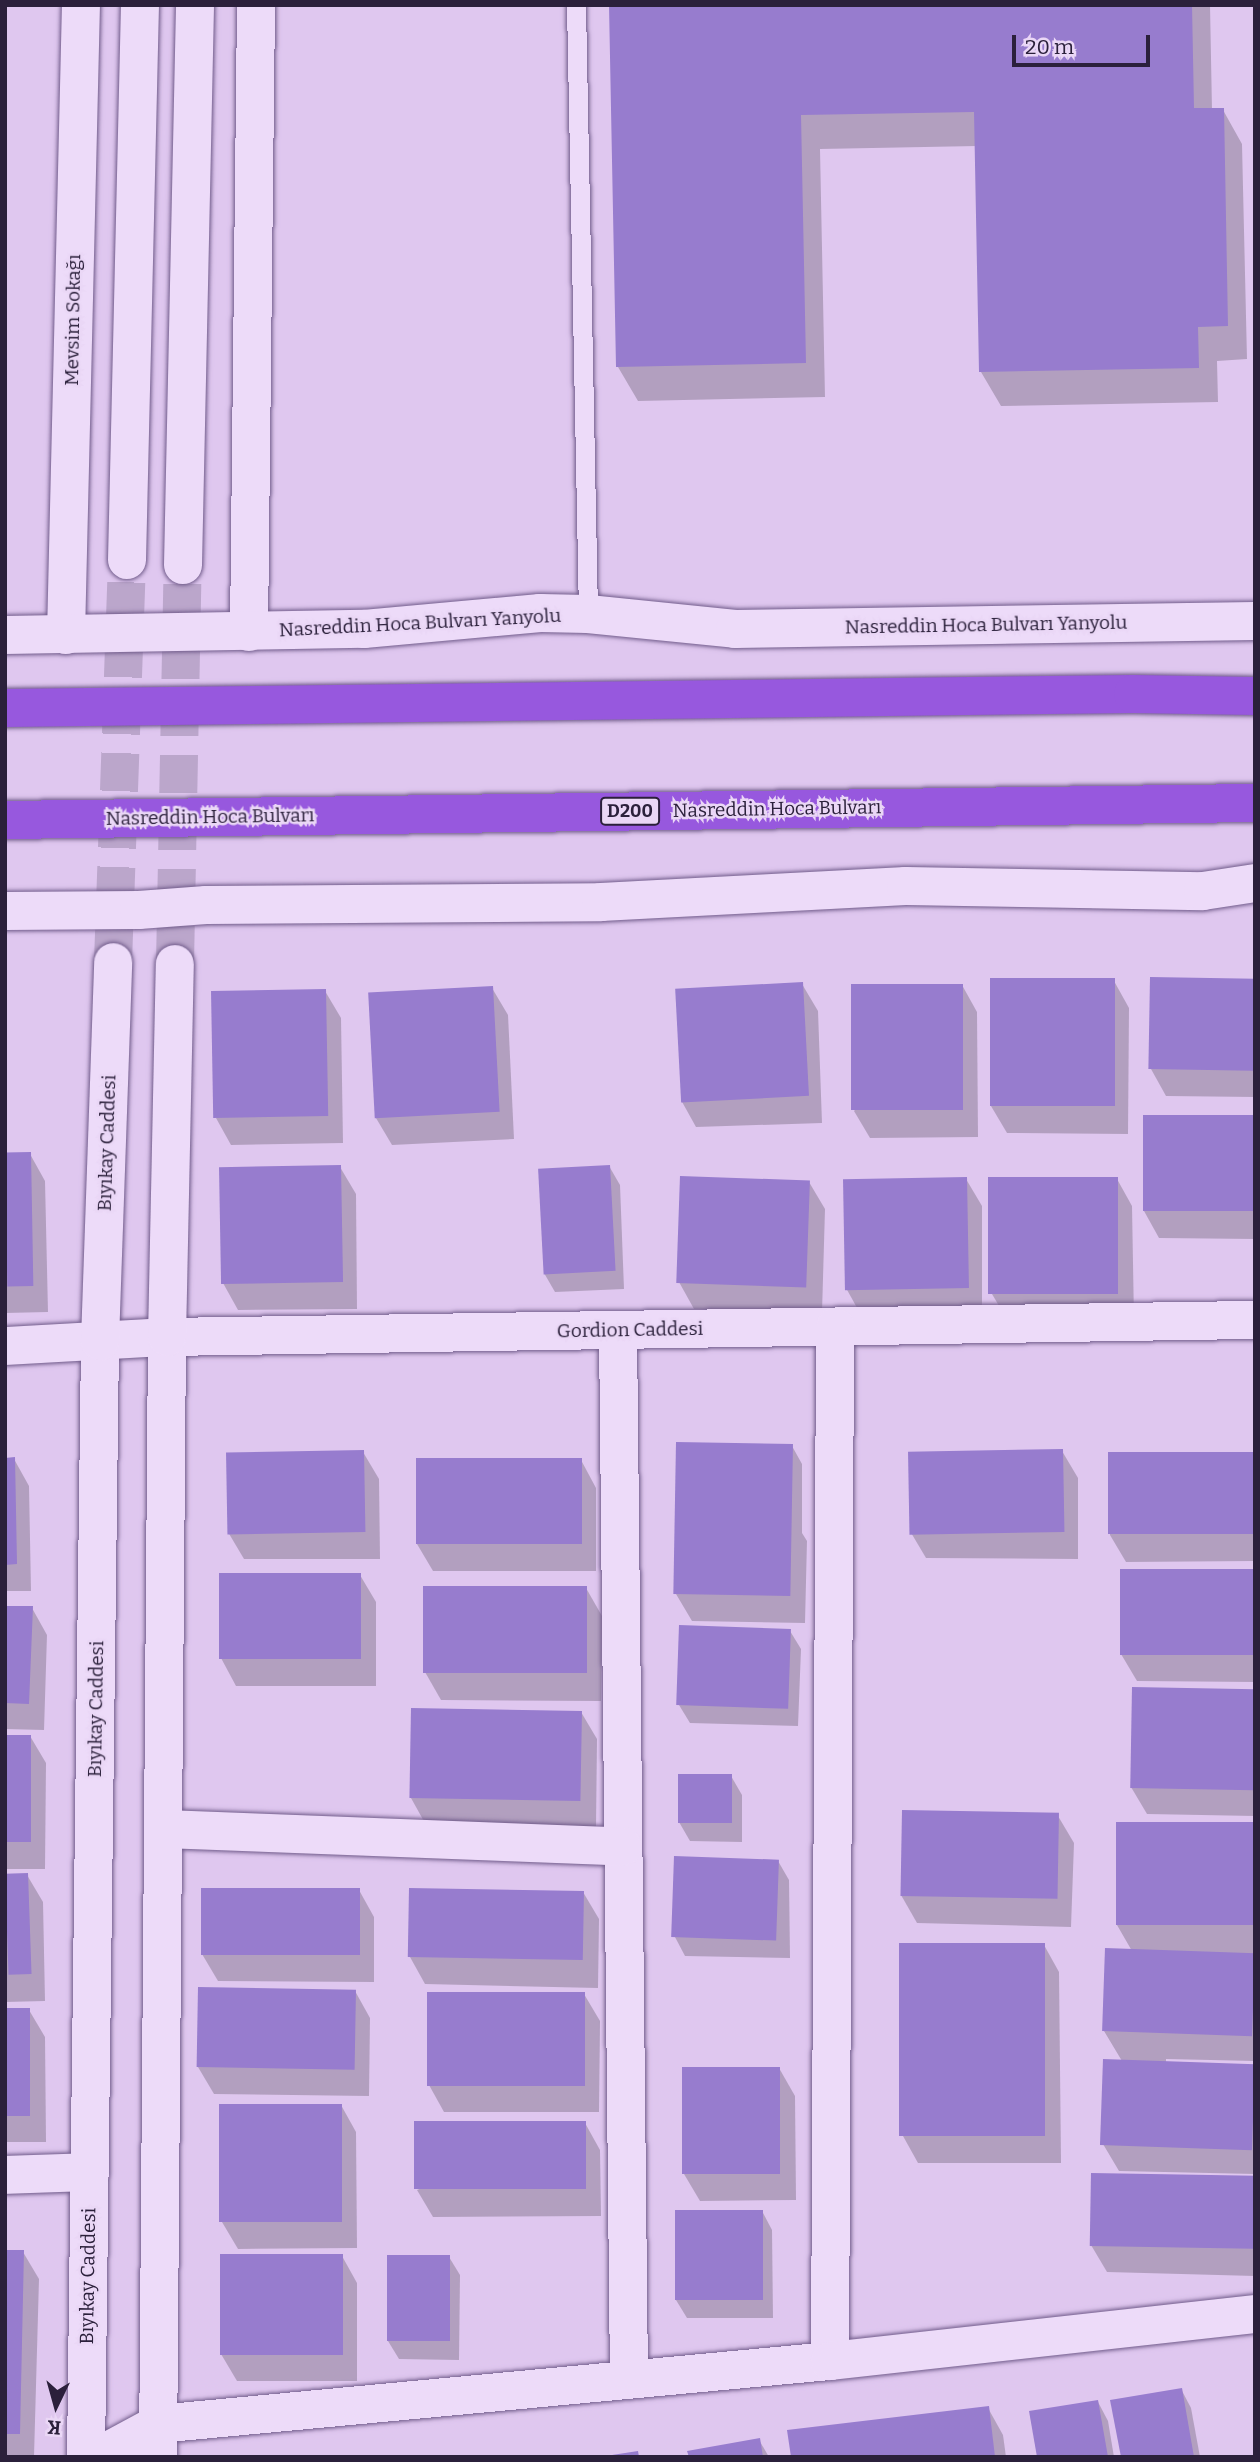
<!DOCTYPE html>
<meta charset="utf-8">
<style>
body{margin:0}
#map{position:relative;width:1260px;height:2462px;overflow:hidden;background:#dfc7ef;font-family:Bitter,serif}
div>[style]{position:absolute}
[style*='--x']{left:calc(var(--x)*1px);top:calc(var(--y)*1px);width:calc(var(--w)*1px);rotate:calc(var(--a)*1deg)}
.shadow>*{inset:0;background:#0003}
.building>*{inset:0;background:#977cce;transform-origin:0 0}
.secondary-tunnel>*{height:38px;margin-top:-19px;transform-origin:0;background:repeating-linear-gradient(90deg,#bba6cb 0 38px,transparent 0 57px)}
.roads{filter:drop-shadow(0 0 2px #715c8b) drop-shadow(0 0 2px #715c8b)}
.lane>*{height:19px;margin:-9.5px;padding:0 9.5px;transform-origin:9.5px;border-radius:9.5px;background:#eddbf9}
.street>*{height:38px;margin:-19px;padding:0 19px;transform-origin:19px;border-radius:19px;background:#eddbf9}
.secondary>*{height:38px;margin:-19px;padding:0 19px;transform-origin:19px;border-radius:19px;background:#eddbf9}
.highway>*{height:38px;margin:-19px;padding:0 19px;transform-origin:19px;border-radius:19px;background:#9758de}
span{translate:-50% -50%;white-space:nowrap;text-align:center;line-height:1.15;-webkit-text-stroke:5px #ead7f6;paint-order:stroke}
.shield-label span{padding:2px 5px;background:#ead7f6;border:2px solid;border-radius:5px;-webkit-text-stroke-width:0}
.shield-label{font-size:18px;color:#2b203b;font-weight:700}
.street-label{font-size:19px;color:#2b203b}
.frame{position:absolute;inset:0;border:7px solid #2b203b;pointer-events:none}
.north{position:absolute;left:21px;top:2371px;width:70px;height:70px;-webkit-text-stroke:5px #ead7f6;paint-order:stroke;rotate:185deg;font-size:19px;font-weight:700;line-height:28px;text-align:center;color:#2b203b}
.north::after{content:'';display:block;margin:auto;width:24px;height:32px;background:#2b203b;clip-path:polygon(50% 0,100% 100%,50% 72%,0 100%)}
.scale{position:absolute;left:1012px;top:35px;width:138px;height:32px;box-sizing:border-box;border:4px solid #2b203b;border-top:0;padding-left:9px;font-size:21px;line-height:24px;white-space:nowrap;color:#2b203b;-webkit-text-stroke:5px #ead7f6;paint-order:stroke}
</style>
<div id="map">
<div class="shadow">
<div style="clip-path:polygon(611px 5px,1210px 5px,1212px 110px,1223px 110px,1242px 144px,1247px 359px,1217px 361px,1218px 402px,1001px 406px,981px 372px,977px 146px,820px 149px,825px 397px,638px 401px,618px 367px)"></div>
<div style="clip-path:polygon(1255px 980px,1255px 1097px,1166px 1096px,1151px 1069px)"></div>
<div style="clip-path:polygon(1114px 981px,1129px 1008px,1128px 1134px,1007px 1133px,991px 1106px)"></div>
<div style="clip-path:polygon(802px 984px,818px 1011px,822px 1123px,696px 1127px,681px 1100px)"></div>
<div style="clip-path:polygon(962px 985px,977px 1012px,978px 1137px,870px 1138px,854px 1111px)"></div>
<div style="clip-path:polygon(492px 988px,508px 1015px,514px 1139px,392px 1145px,376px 1118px)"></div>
<div style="clip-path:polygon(325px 991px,341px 1018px,343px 1143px,231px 1145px,216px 1118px)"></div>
<div style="clip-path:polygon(1255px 1117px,1255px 1239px,1159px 1238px,1144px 1211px)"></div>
<div style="clip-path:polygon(30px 1154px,45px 1181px,48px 1312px,5px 1313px,5px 1155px)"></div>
<div style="clip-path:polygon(609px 1166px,620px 1185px,624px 1289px,555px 1292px,544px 1273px)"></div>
<div style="clip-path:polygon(340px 1167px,356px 1194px,357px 1309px,238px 1310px,223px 1283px,221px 1168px)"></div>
<div style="clip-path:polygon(966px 1179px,982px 1206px,982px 1315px,861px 1315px,846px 1288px)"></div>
<div style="clip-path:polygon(1117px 1179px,1132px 1206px,1134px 1320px,1008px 1321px,992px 1294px)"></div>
<div style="clip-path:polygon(809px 1182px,825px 1209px,822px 1313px,694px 1309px,679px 1282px)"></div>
<div style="clip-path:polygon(792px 1446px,802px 1464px,802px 1533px,807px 1541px,805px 1623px,692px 1621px,676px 1594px)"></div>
<div style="clip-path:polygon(1062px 1451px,1078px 1478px,1078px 1559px,926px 1558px,910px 1531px)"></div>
<div style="clip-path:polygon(363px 1452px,379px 1479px,380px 1559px,244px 1559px,228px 1532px)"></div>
<div style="clip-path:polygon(1255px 1454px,1255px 1561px,1126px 1562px,1110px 1535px,1109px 1455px)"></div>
<div style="clip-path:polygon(5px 1459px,14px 1459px,29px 1486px,31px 1591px,5px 1591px)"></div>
<div style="clip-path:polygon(581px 1460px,596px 1488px,596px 1571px,433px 1571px,417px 1544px)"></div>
<div style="clip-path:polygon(1255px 1571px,1255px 1682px,1137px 1681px,1121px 1654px)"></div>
<div style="clip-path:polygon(360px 1575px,376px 1602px,376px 1686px,236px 1686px,221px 1658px)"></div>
<div style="clip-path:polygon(586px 1588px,602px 1616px,601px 1701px,441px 1700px,425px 1672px)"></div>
<div style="clip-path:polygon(5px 1607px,32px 1608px,47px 1635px,44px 1730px,5px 1729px)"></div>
<div style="clip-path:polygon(790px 1631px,801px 1649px,798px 1726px,690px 1723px,679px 1705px)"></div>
<div style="clip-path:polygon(1255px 1692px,1255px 1816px,1147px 1814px,1131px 1787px)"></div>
<div style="clip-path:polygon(581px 1712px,597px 1739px,596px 1828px,426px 1825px,411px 1798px)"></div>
<div style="clip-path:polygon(5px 1736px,30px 1736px,46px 1763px,45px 1869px,5px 1869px)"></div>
<div style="clip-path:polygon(731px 1776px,742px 1795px,742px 1842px,690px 1841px,679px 1822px)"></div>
<div style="clip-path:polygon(1058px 1816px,1074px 1843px,1071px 1927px,917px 1923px,901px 1895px)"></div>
<div style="clip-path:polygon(1255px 1824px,1255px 2061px,1166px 2059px,1166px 2062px,1255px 2065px,1255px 2174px,1119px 2171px,1103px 2144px,1122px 2061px,1104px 2031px,1132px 1951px,1117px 1925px)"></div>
<div style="clip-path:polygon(778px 1861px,789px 1880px,790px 1958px,685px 1956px,675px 1937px)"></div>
<div style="clip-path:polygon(27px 1875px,43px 1902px,45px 2001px,5px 2002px,5px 1876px)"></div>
<div style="clip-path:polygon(359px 1890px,374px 1917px,374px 1982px,218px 1981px,202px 1954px)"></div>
<div style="clip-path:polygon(583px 1892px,599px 1919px,598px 1988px,425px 1984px,410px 1957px)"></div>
<div style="clip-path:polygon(1044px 1945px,1059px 1972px,1061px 2163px,918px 2163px,903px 2136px)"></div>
<div style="clip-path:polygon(355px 1991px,370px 2018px,369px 2096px,214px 2094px,198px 2067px)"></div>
<div style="clip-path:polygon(584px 1994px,600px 2021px,599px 2112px,444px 2112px,429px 2085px)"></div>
<div style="clip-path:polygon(5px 2010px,29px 2010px,45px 2037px,46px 2142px,5px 2142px)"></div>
<div style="clip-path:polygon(779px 2068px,795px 2096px,796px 2200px,700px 2201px,684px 2174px)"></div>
<div style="clip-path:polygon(341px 2105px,356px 2132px,357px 2248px,238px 2249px,222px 2222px)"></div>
<div style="clip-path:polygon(585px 2123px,600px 2150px,601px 2216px,433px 2217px,417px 2190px)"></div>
<div style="clip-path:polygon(1255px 2179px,1255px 2276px,1107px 2272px,1091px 2245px)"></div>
<div style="clip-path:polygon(762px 2211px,772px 2230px,773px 2318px,687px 2318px,676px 2300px)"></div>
<div style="clip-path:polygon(5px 2251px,23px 2252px,39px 2279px,34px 2457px,5px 2457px)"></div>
<div style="clip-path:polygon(342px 2256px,357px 2283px,357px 2381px,237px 2381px,221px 2354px)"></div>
<div style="clip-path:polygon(449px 2257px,460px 2275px,459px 2360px,399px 2359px,388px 2341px)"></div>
<div style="clip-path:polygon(1181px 2389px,1191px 2408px,1200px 2457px,1122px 2457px)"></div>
<div style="clip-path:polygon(1098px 2402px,1108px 2421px,1114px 2457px,1039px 2457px)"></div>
<div style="clip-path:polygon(988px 2408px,1003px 2435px,1006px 2457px,792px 2457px)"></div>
<div style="clip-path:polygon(759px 2440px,769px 2457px,690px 2457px)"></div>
</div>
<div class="building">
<div style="clip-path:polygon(609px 5px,1192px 5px,1194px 108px,1224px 108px,1228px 326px,1198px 327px,1199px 368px,979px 372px,974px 112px,801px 115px,806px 363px,616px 367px)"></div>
<div style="left:1150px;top:977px;width:105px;height:92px;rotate:1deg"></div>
<div style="left:990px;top:978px;width:125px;height:128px"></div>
<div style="left:803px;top:982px;width:114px;height:128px;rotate:87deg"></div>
<div style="left:963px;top:984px;width:126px;height:112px;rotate:90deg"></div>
<div style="left:493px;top:986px;width:126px;height:125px;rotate:87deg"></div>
<div style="left:326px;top:989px;width:127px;height:115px;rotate:89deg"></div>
<div style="left:1143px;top:1115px;width:112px;height:96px"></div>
<div style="left:31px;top:1152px;width:134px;height:26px;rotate:89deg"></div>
<div style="left:341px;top:1165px;width:117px;height:122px;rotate:89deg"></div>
<div style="left:610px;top:1165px;width:106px;height:72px;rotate:87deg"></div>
<div style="left:680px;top:1176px;width:130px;height:107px;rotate:2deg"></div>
<div style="left:967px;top:1177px;width:111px;height:124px;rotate:89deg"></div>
<div style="left:1118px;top:1177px;width:117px;height:130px;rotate:90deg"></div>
<div style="left:676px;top:1442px;width:117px;height:152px;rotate:1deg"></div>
<div style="left:1063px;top:1449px;width:83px;height:155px;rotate:89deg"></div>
<div style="left:364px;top:1450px;width:82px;height:138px;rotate:89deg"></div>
<div style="left:1255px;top:1452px;width:82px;height:147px;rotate:90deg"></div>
<div style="clip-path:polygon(15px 1457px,17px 1564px,5px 1565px,5px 1458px)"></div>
<div style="left:416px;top:1458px;width:166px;height:86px"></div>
<div style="left:1120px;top:1569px;width:135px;height:86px"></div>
<div style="left:219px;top:1573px;width:142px;height:86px"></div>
<div style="left:423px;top:1586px;width:164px;height:87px"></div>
<div style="clip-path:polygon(5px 1606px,33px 1606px,29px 1704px,5px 1703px)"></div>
<div style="left:679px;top:1625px;width:112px;height:80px;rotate:2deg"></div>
<div style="left:1132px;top:1687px;width:123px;height:101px;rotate:1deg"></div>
<div style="left:411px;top:1708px;width:171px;height:90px;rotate:1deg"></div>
<div style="left:5px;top:1735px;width:26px;height:107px"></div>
<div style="left:678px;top:1774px;width:54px;height:49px"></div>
<div style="left:902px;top:1810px;width:157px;height:86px;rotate:1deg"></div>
<div style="left:1116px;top:1822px;width:139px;height:103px"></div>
<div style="left:674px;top:1856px;width:105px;height:81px;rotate:2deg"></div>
<div style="left:28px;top:1873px;width:101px;height:23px;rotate:88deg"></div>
<div style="left:201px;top:1888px;width:159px;height:67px"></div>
<div style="left:409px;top:1888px;width:175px;height:69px;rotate:1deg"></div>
<div style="left:1045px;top:1943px;width:193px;height:146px;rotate:90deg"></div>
<div style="left:1105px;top:1948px;width:150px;height:83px;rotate:2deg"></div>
<div style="left:198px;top:1987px;width:158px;height:80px;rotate:1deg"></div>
<div style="left:427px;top:1992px;width:158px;height:94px"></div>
<div style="left:5px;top:2008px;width:25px;height:108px"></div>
<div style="left:1103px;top:2059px;width:152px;height:86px;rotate:2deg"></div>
<div style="left:682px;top:2067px;width:98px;height:107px"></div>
<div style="left:219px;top:2104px;width:123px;height:118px"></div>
<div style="left:586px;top:2121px;width:68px;height:172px;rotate:90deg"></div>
<div style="left:1091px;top:2173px;width:164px;height:73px;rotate:1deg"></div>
<div style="left:675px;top:2210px;width:88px;height:90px"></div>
<div style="clip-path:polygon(5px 2250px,24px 2250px,20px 2434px,5px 2434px)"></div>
<div style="left:220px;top:2254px;width:123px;height:101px"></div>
<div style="left:387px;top:2255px;width:63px;height:86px"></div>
<div style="clip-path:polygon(1182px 2388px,1194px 2457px,1121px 2457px,1110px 2400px)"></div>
<div style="clip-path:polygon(1098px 2400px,1108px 2457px,1037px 2457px,1029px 2411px)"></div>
<div style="clip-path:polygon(989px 2406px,995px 2457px,791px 2457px,787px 2430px)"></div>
<div style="clip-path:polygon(760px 2438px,763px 2457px,689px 2457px,687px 2451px)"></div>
<div style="clip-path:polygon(638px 2451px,639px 2457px,612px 2457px,612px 2455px)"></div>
</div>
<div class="secondary-tunnel">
<div style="--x:113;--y:962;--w:402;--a:-88"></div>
<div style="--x:175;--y:964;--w:399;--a:-88.9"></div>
</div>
<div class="roads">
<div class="lane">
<div style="--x:576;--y:5;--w:609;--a:88.87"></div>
</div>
<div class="street">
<div style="--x:249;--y:632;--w:627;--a:-89.36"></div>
<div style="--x:66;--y:635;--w:630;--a:-88.64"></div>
<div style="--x:5;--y:911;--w:134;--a:-0.4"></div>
<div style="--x:139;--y:910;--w:67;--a:-4.3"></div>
<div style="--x:206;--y:905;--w:395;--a:-0.4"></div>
<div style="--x:601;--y:902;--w:305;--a:-3"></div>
<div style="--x:906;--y:886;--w:297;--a:1"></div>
<div style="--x:1203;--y:891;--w:53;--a:-8.7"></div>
<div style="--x:618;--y:1330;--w:1048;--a:89.4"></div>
<div style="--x:5;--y:1346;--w:162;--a:-3.2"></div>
<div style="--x:167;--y:1337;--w:1088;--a:-0.9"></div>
<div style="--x:164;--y:1829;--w:459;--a:2.2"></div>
<div style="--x:5;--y:2175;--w:85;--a:-2"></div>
<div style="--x:830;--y:2361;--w:1034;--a:-89.72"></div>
<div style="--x:97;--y:2457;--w:69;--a:-28.4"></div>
<div style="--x:158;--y:2424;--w:675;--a:-5.36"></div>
<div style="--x:830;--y:2361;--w:428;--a:-6.3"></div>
</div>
<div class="secondary">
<div style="--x:127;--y:560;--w:555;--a:-88.66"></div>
<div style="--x:183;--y:565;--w:560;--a:-88.77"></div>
<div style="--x:5;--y:635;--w:359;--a:-1"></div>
<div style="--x:364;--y:629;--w:177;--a:-5.2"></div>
<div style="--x:540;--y:613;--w:48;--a:1.2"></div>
<div style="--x:588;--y:614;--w:148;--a:5.8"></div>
<div style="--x:735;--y:629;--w:520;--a:-0.88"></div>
<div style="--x:86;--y:2457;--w:1116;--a:-89.28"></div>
<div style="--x:100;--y:1341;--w:379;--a:-88"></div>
<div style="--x:158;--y:2457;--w:1120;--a:-89.54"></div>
<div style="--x:167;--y:1337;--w:373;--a:-88.8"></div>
</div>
<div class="highway">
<div style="--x:5;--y:708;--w:1128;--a:-0.71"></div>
<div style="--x:1133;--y:694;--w:122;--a:0.9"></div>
<div style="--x:5;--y:820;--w:1250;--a:-0.78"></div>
</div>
</div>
<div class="shield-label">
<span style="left:630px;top:811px">D200</span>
</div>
<div class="street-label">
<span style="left:73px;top:320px;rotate:-89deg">Mevsim Sokağı</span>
<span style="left:420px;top:623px;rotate:-3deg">Nasreddin Hoca Bulvarı Yanyolu</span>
<span style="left:986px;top:625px;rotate:-1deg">Nasreddin Hoca Bulvarı Yanyolu</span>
<span style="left:777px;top:809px;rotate:-1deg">Nasreddin Hoca Bulvarı</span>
<span style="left:210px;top:817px;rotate:-1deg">Nasreddin Hoca Bulvarı</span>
<span style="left:107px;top:1143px;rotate:-88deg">Bıyıkay Caddesi</span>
<span style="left:630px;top:1330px;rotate:-1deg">Gordion Caddesi</span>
<span style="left:96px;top:1709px;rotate:-89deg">Bıyıkay Caddesi</span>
<span style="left:88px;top:2276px;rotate:-89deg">Bıyıkay Caddesi</span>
</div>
<div class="frame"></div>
<div class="north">K</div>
<div class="scale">20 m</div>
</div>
